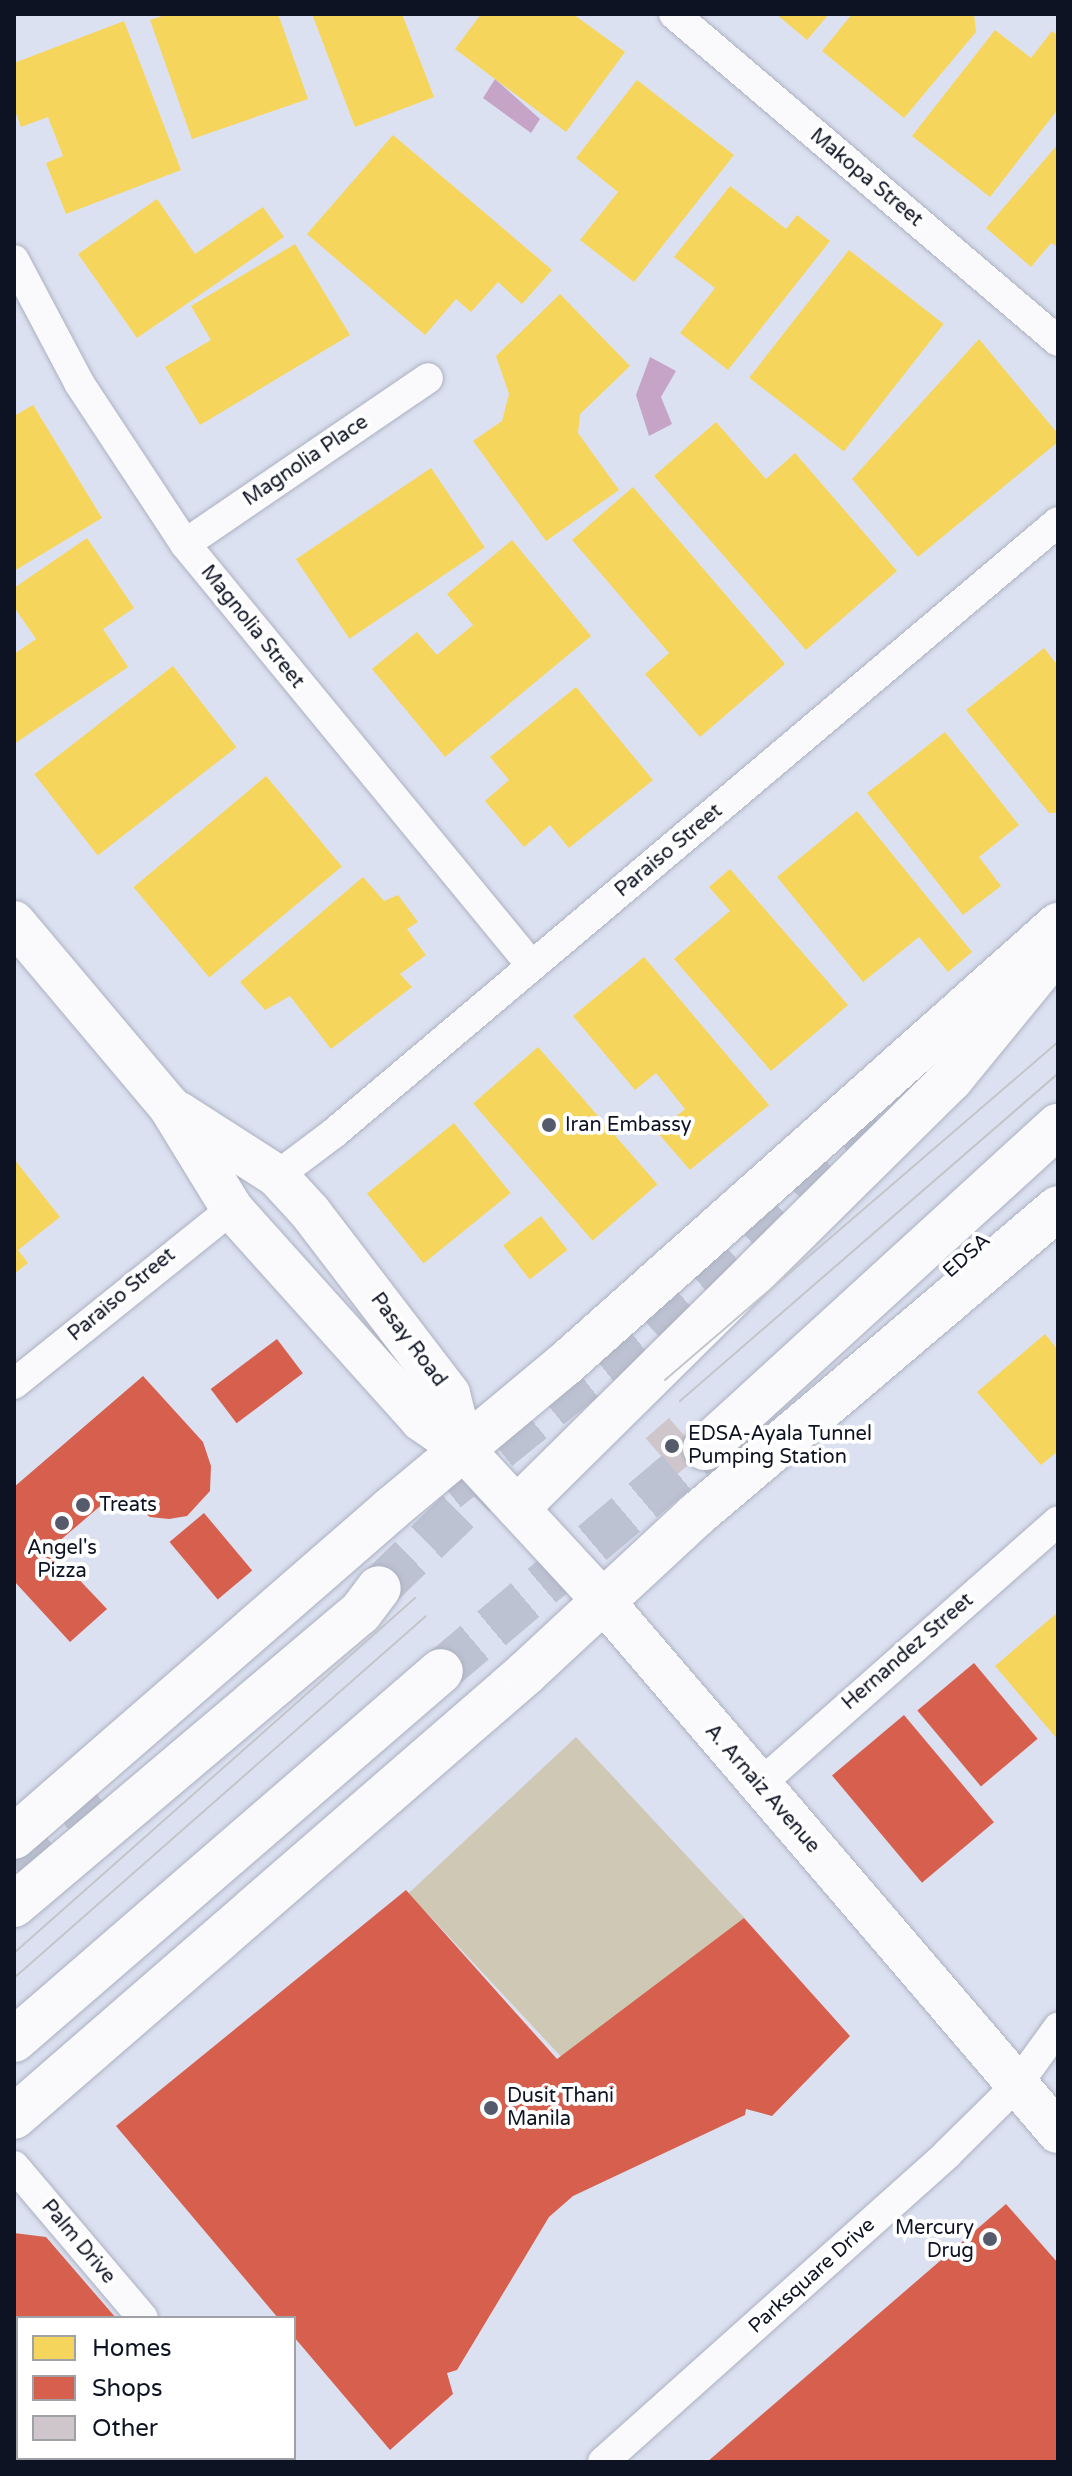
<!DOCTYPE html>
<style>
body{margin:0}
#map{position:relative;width:1072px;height:2476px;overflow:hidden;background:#dce1f1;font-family:"Varela Round",sans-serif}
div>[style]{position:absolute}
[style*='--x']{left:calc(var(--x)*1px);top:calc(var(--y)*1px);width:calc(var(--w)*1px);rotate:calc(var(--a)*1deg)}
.green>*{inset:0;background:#cfc8b5;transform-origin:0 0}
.water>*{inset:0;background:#c6a4c8}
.homes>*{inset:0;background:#f6d55c;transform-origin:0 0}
.shops>*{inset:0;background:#d6604d;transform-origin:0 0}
.building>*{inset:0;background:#cec6ca;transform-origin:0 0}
.highway-tunnel>*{height:44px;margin-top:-22px;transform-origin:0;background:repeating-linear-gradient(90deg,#bdc2d2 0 44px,transparent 0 66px)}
.roads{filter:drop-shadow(0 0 2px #acb1c0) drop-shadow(0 0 2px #acb1c0)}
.street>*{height:30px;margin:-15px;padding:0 15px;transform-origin:15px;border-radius:15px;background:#fafafd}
.secondary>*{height:42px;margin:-21px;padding:0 21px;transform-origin:21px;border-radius:21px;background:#fafafd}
.highway>*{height:44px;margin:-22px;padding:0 22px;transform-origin:22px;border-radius:22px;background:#fafafd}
.tram>*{height:2px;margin:-1px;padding:0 1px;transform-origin:1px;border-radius:1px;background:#c3c5ca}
.dots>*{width:22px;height:22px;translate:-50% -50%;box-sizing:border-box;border:4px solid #fff;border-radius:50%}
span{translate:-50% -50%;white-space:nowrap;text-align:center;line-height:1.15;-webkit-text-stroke:8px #fff;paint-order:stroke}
.street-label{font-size:20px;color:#0e1324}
.poi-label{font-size:20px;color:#0e1324}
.left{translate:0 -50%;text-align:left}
.right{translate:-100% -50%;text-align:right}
.frame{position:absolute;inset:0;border:16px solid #0e1324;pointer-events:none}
.legend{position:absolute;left:16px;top:2316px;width:280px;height:144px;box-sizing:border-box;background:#fff;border:2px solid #9fa1a7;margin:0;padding:10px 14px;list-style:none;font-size:24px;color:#0e1324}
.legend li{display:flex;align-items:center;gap:16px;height:40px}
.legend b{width:40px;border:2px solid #9fa1a7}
</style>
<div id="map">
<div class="green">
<div style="left:576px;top:1737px;width:247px;height:229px;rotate:47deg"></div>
</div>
<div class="water">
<div style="clip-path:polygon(495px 79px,540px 119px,531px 133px,483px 98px)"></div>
<div style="clip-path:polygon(650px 357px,676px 371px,661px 397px,672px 424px,649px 436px,636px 395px)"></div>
</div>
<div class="homes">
<div style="clip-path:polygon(168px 14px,278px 14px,308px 99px,192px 139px,150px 20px)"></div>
<div style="clip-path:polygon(312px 14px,402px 14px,434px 97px,355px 127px)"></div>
<div style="clip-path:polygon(481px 14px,573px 14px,625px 52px,566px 132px,455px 49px)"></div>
<div style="clip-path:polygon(776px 14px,829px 14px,807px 40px)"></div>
<div style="clip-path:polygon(852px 14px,974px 14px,976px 32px,904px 118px,822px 51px)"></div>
<div style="clip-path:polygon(124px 21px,181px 170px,66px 214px,46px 163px,63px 156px,48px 117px,21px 127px,14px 108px,14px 63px)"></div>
<div style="clip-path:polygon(995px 30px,1031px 58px,1052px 31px,1058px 36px,1058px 109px,990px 197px,912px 136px)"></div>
<div style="clip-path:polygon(637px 80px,734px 155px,634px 282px,580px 240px,618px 192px,576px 158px)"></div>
<div style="clip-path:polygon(393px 135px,552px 270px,522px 304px,498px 282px,471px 312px,456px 299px,425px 335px,307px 234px)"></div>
<div style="clip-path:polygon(1058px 144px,1058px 247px,1051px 243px,1031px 267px,986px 228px)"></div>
<div style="clip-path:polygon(730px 186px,786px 229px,797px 215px,830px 241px,728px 370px,680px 333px,715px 288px,674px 257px)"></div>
<div style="clip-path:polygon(157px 199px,195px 254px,263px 207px,284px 237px,137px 338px,78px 254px)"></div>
<div style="clip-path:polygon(295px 244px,350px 335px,200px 425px,165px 367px,211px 340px,191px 306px)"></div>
<div style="left:849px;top:250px;width:120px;height:162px;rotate:38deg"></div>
<div style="clip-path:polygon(560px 294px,630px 366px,580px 414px,578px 433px,619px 490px,546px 541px,473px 441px,502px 421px,509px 394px,496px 356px)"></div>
<div style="clip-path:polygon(979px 339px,1058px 434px,1058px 442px,918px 557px,852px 479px)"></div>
<div style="clip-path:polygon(33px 405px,102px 518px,14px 571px,14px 416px)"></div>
<div style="clip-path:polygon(716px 422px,766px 479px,795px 453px,897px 571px,806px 650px,654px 476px)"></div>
<div style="left:431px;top:468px;width:96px;height:163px;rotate:56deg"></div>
<div style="clip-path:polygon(633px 487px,785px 664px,700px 737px,645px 674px,669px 653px,572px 540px)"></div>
<div style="clip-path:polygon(87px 538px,134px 608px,103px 629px,128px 667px,14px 744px,14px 654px,36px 639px,14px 607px,14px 588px)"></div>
<div style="clip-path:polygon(512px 540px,591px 636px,445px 757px,372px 669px,417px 632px,437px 655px,473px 625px,447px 594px)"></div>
<div style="clip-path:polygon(1044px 648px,1058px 666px,1058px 813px,1049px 813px,966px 710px)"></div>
<div style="left:173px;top:666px;width:103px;height:176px;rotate:52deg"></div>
<div style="clip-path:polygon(576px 687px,653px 780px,569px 848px,550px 825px,524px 847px,485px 801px,509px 780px,490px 757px)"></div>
<div style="clip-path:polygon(945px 732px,1019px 825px,979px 857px,1001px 886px,963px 915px,867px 793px)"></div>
<div style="left:266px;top:776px;width:118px;height:173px;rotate:50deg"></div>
<div style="clip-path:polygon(857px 811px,972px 952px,948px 972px,919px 937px,863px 982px,777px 877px)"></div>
<div style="clip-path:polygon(730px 869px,848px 1005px,771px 1071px,674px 959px,730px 911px,709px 887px)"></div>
<div style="clip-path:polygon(363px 877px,384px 901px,398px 895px,418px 922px,407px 929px,426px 955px,400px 974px,412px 987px,331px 1049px,290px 996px,265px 1010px,240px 982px)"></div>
<div style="clip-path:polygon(644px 957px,769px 1105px,690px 1170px,657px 1132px,685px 1109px,656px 1073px,635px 1090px,573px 1016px)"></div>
<div style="left:538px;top:1047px;width:182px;height:86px;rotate:49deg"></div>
<div style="left:454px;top:1123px;width:90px;height:112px;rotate:51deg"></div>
<div style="clip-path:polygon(14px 1159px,60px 1217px,18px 1250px,28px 1263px,14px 1274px)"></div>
<div style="left:541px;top:1216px;width:43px;height:48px;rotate:52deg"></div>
<div style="clip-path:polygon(1045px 1334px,1058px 1350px,1058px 1451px,1041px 1465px,977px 1392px)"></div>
<div style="clip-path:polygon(1058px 1612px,1058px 1740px,995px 1666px)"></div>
</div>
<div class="shops">
<div style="left:277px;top:1339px;width:43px;height:83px;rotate:53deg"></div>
<div style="clip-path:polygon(143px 1376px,203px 1442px,211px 1466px,210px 1491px,187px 1516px,169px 1519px,150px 1517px,122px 1497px,110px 1508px,105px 1502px,50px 1549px,107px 1609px,70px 1642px,14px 1581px,14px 1487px)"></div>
<div style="left:204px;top:1513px;width:75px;height:45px;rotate:50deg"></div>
<div style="left:974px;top:1663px;width:99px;height:74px;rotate:50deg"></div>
<div style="left:904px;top:1715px;width:140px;height:94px;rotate:50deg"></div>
<div style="clip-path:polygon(406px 1890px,557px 2059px,744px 1918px,850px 2036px,772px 2116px,746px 2109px,745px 2115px,573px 2196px,549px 2217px,457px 2370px,447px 2373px,453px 2394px,390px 2450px,294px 2337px,294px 2318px,278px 2318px,116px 2126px)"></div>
<div style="clip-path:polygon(1006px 2204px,1058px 2263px,1058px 2462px,707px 2462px)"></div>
<div style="clip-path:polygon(14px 2233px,46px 2237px,116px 2318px,18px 2318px,18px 2431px,14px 2435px)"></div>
<div style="left:111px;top:2458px;width:101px;height:6px"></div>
</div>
<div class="building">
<div style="left:669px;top:1418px;width:48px;height:31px;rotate:49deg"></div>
</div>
<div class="highway-tunnel">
<div style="--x:447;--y:1490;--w:260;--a:-38.8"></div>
<div style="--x:650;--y:1327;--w:307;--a:-41.6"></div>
<div style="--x:379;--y:1588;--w:158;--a:-44"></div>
<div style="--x:441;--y:1671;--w:346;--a:-40.2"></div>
<div style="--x:14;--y:1867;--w:110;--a:-41.7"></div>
</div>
<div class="roads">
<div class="street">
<div style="--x:674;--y:14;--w:504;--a:40.42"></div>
<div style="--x:14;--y:260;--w:139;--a:62.1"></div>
<div style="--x:79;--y:383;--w:193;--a:56.6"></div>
<div style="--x:185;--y:544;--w:546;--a:50.57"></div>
<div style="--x:185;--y:544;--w:294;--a:-34.3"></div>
<div style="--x:277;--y:1176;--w:71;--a:-37"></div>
<div style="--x:334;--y:1133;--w:947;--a:-40.16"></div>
<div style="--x:14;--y:1384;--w:280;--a:-38.8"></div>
<div style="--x:760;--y:1784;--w:397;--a:-41.4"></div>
<div style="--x:14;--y:2166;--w:199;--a:49.7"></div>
<div style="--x:269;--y:2458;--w:6;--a:45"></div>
<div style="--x:51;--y:2462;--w:6;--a:-45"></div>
<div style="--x:603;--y:2462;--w:462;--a:-41.8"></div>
<div style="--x:947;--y:2154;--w:97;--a:-44.6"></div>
<div style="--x:1016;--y:2086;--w:72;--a:-54.1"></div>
</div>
<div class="secondary">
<div style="--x:14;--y:922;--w:241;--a:49.9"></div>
<div style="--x:169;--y:1106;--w:121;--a:58.5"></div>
<div style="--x:232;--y:1209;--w:283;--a:48.1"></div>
<div style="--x:421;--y:1420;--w:51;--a:34.6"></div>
<div style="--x:463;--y:1449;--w:208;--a:47.3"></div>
<div style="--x:604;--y:1602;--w:698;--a:49.42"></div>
<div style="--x:179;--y:1113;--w:117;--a:32.7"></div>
<div style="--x:277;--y:1176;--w:49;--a:47.5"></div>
<div style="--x:310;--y:1212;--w:229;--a:52.6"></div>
<div style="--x:449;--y:1394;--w:57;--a:75.7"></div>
</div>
<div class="highway">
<div style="--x:705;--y:1448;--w:478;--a:-42.4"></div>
<div style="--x:518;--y:1507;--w:609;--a:-44.67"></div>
<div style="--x:951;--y:1079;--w:142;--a:-50.7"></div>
<div style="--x:14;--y:1837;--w:500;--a:-41"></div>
<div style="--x:391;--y:1509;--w:225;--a:-39.8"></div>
<div style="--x:564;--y:1365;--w:662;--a:-41.69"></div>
<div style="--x:14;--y:1905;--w:453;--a:-40.2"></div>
<div style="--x:360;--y:1613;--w:31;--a:-53"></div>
<div style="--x:14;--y:2040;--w:564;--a:-40.83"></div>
<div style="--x:14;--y:2117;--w:678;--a:-40.93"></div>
<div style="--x:526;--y:1673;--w:231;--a:-42.9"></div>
<div style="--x:695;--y:1516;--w:476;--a:-40.3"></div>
</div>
</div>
<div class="tram">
<div style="--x:665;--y:1380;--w:518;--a:-40.7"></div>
<div style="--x:680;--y:1401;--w:500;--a:-40.9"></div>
<div style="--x:14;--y:1953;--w:536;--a:-41.52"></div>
<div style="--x:14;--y:1978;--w:548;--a:-41.3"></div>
</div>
<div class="dots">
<div style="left:549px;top:1125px;background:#565b6c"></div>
<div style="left:672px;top:1446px;background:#565b6c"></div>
<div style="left:83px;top:1505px;background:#565b6c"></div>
<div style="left:62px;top:1523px;background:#565b6c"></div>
<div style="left:491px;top:2108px;background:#565b6c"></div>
<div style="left:990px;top:2239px;background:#565b6c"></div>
</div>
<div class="street-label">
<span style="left:866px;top:178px;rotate:40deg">Makopa Street</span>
<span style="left:306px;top:461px;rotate:-34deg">Magnolia Place</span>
<span style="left:252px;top:627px;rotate:51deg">Magnolia Street</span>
<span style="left:669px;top:851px;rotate:-40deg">Paraiso Street</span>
<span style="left:967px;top:1256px;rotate:-42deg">EDSA</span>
<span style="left:122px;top:1295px;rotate:-40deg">Paraiso Street</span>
<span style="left:408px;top:1340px;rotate:53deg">Pasay Road</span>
<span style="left:908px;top:1652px;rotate:-41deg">Hernandez Street</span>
<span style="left:762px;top:1789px;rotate:49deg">A. Arnaiz Avenue</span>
<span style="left:78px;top:2242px;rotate:50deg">Palm Drive</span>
<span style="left:812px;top:2276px;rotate:-42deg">Parksquare Drive</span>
</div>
<div class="poi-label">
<span class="left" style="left:565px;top:1125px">Iran Embassy</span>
<span class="left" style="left:688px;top:1446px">EDSA-Ayala Tunnel<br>Pumping Station</span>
<span class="left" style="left:99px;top:1505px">Treats</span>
<span style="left:62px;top:1560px">Angel's<br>Pizza</span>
<span class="left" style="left:507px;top:2108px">Dusit Thani<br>Manila</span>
<span class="right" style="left:974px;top:2240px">Mercury<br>Drug</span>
</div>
<div class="frame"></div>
<ul class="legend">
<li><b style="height:22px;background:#f6d55c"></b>Homes</li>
<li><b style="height:22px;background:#d6604d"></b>Shops</li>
<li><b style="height:22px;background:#cec6ca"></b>Other</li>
</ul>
</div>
